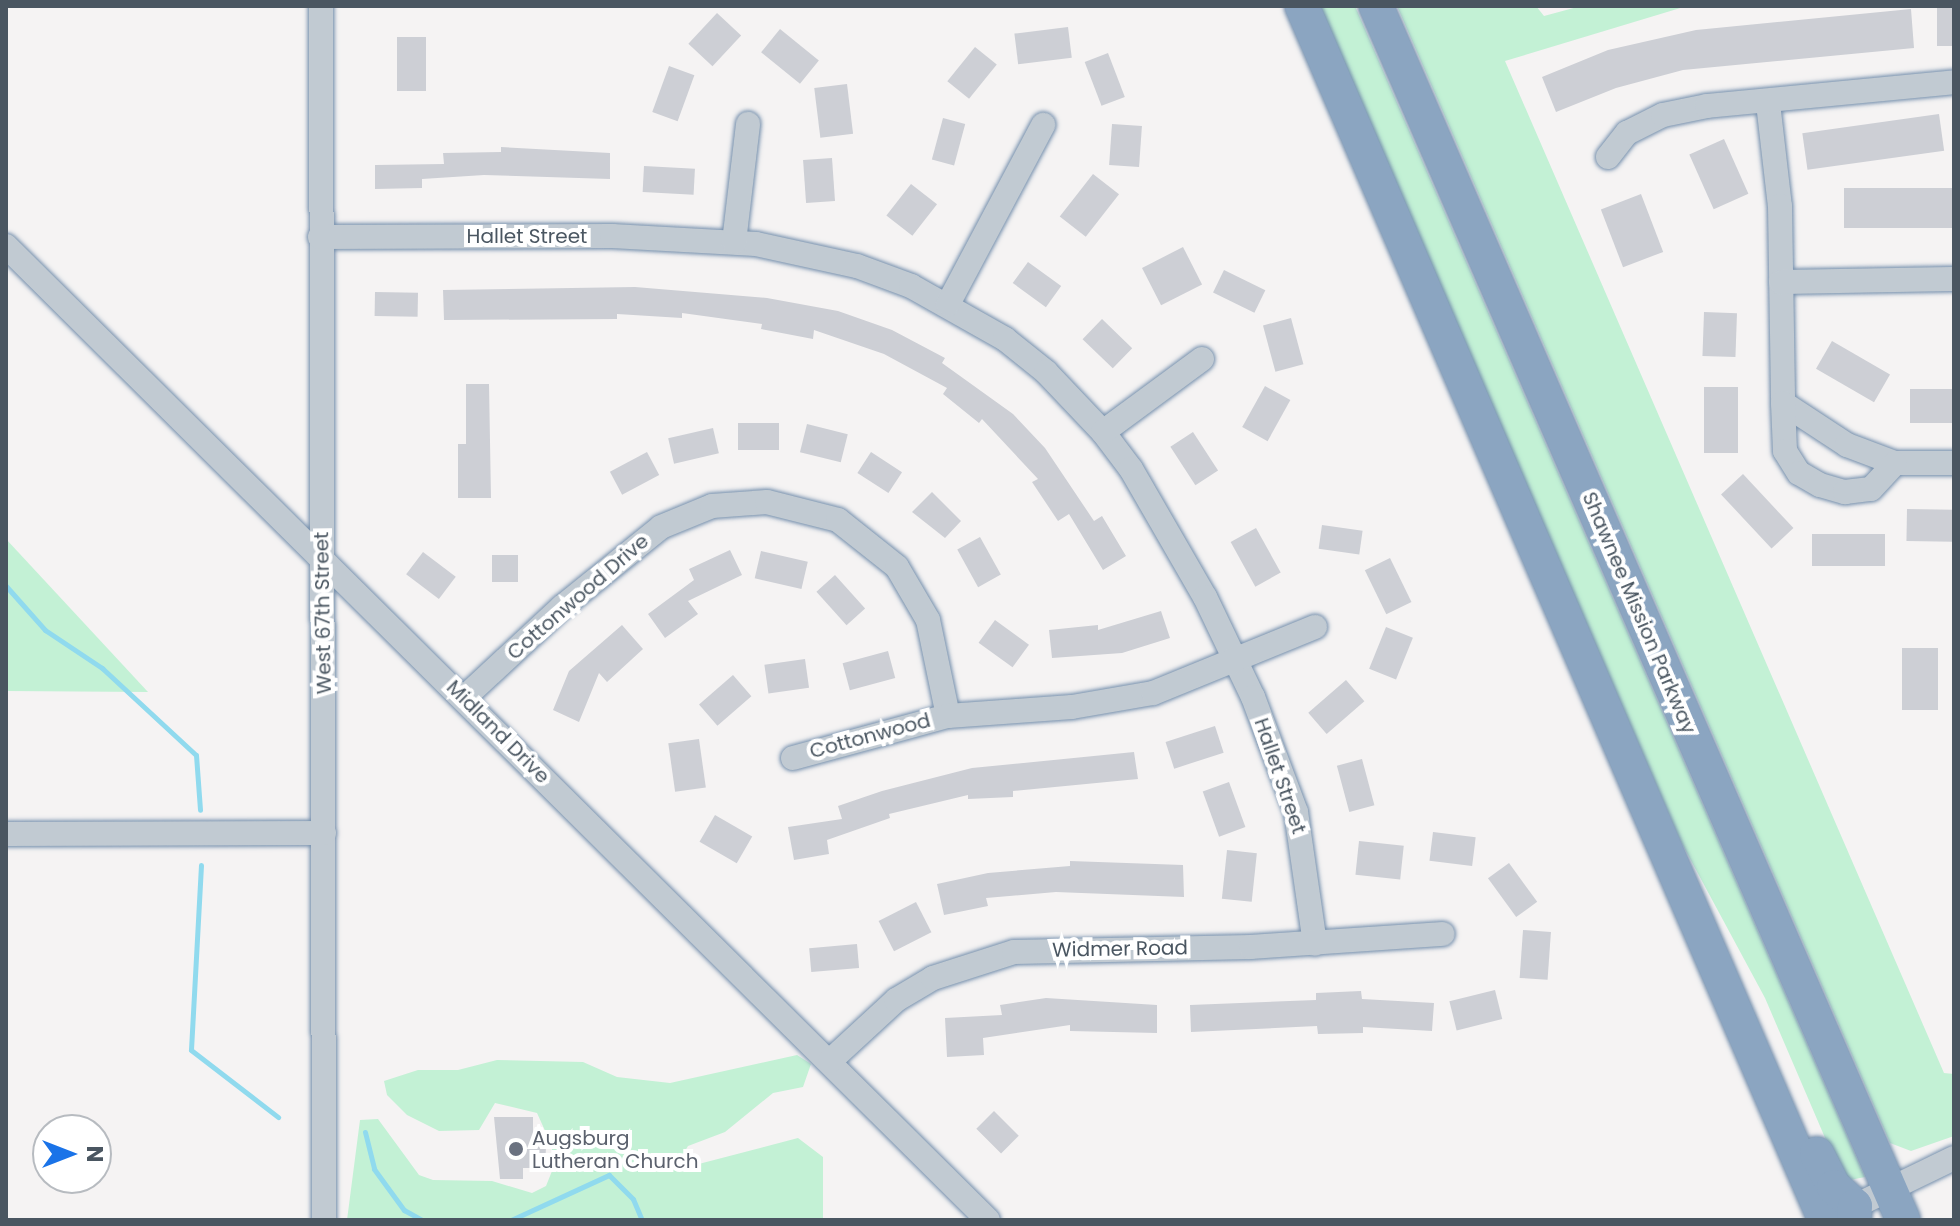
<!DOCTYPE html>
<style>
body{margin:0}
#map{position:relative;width:1960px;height:1226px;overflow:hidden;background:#f5f3f3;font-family:Poppins,sans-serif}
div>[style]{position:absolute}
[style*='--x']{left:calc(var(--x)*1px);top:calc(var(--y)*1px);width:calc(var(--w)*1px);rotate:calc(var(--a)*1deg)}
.green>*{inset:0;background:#c3f1d5}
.stream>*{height:5px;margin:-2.5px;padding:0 2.5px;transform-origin:2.5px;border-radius:2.5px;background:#90daee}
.building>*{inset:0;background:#cdcfd5;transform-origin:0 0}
.roads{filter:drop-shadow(0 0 2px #7690ad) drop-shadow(0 0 2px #7690ad)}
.minor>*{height:24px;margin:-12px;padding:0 12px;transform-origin:12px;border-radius:12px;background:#c1cad2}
.highway>*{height:34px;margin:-17px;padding:0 17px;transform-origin:17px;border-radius:17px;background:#8ba5c1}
.dots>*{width:22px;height:22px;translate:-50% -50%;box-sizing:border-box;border:4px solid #fff;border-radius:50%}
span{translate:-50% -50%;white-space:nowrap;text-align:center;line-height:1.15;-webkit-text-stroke:8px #fff;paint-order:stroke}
.street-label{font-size:20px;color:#4a5661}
.worship-label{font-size:20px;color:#5b616d}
.left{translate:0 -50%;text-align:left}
.frame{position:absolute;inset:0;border:8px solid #4a5661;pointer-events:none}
.north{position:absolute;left:32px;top:1114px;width:80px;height:80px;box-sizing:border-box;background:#fff;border:2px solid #b7bbc0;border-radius:50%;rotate:90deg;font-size:22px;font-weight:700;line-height:32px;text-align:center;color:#4a5661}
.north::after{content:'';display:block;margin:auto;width:28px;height:36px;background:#1a73e8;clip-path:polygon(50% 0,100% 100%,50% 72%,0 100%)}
</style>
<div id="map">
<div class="green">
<div style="clip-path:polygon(1319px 6px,1355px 6px,1865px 1177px,1850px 1180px,1838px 1168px,1765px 998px,1681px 842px)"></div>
<div style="clip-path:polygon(1397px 6px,1536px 6px,1544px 16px,1581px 6px,1687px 6px,1505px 61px,1944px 1073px,1954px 1074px,1954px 1136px,1911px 1151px,1890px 1143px)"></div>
<div style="clip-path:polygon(6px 539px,148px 692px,6px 691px)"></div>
<div style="clip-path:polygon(797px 1055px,811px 1064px,803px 1087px,773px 1093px,725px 1132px,688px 1146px,682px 1156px,691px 1166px,798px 1138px,823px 1157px,823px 1220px,347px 1220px,360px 1120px,378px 1119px,419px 1175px,433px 1180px,492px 1181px,532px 1193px,546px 1186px,552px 1171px,552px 1146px,537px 1113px,495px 1103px,479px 1130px,439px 1131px,407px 1115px,387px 1095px,384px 1081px,418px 1070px,458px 1070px,497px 1060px,583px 1062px,617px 1077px,670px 1083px)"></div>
</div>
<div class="stream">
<div style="--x:6;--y:586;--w:59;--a:48.4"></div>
<div style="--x:45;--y:630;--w:69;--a:33.7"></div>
<div style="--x:102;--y:668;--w:128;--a:42.8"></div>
<div style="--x:196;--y:755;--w:55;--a:85.8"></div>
<div style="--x:201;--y:865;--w:185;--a:93.1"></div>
<div style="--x:191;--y:1050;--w:110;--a:37.6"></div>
<div style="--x:365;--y:1132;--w:38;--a:76"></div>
<div style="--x:374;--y:1169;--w:51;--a:53.8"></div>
<div style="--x:404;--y:1210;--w:21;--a:29"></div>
<div style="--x:511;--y:1220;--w:108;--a:-24.7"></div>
<div style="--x:609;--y:1175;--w:34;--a:45"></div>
<div style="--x:633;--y:1199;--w:23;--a:67"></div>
</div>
<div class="building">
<div style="left:1937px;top:7px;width:17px;height:39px"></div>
<div style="clip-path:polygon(1911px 9px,1914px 48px,1683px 70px,1616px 88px,1556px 112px,1542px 77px,1608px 50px,1696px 30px)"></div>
<div style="left:717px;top:13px;width:33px;height:42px;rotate:43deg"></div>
<div style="left:1068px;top:27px;width:31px;height:54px;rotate:83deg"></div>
<div style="left:780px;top:29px;width:50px;height:30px;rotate:39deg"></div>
<div style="left:397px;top:37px;width:29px;height:54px"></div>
<div style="left:975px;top:47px;width:28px;height:44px;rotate:39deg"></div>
<div style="left:1108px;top:53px;width:47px;height:25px;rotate:69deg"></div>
<div style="left:669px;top:66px;width:27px;height:49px;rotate:20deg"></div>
<div style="left:847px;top:84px;width:50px;height:33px;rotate:83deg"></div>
<div style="left:1939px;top:114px;width:37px;height:138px;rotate:82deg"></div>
<div style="left:943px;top:118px;width:23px;height:43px;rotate:15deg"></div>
<div style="left:1112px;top:124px;width:30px;height:41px;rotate:4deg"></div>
<div style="left:1724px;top:139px;width:60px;height:38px;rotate:66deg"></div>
<div style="clip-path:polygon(501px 147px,610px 153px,610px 179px,484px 175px,422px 179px,422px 188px,375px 189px,375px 165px,444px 164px,443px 153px,501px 152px)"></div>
<div style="left:832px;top:158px;width:43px;height:29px;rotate:86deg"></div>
<div style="left:644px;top:166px;width:51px;height:26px;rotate:3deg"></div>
<div style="left:1093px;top:174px;width:33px;height:54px;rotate:38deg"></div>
<div style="left:911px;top:184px;width:33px;height:40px;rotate:38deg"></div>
<div style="left:1844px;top:188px;width:110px;height:40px"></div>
<div style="left:1641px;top:194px;width:62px;height:43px;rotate:69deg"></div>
<div style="left:1183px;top:247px;width:42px;height:46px;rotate:63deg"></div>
<div style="left:1028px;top:262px;width:41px;height:26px;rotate:36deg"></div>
<div style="left:1224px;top:270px;width:46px;height:25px;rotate:26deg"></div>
<div style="clip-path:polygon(635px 287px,767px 298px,838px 311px,892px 330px,945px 358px,942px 363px,1013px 414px,1045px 448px,1094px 521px,1102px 516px,1126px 556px,1103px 570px,1069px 514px,1058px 521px,1032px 482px,1038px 479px,982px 419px,979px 423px,943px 394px,947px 388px,884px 354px,814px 330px,813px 339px,761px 329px,762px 324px,682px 313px,682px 318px,617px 314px,617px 319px,444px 320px,443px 290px)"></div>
<div style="left:375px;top:292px;width:43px;height:24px;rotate:1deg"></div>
<div style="left:1704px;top:312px;width:33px;height:44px;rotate:2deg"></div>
<div style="left:1291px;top:318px;width:48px;height:29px;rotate:75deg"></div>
<div style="left:1102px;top:319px;width:42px;height:28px;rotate:44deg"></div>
<div style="left:1832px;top:341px;width:67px;height:32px;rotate:30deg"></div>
<div style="clip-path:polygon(466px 384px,489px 384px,491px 498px,458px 498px,458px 444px,466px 444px)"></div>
<div style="left:1265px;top:386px;width:29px;height:47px;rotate:29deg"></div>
<div style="left:1704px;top:387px;width:34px;height:66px"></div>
<div style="left:1910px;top:389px;width:44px;height:34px"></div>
<div style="left:738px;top:423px;width:41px;height:27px"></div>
<div style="left:807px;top:424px;width:42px;height:29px;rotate:14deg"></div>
<div style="left:713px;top:428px;width:26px;height:46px;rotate:77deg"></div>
<div style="left:1193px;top:432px;width:46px;height:27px;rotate:57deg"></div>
<div style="left:647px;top:452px;width:26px;height:42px;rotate:62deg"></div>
<div style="left:871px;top:452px;width:37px;height:25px;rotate:33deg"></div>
<div style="left:1743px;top:474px;width:74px;height:30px;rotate:47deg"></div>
<div style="clip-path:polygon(932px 492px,961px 521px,945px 538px,912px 512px)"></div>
<div style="left:1907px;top:509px;width:47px;height:32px;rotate:1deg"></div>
<div style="left:1322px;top:525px;width:41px;height:24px;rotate:8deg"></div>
<div style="left:1256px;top:528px;width:51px;height:29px;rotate:61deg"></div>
<div style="left:1885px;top:534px;width:32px;height:73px;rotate:90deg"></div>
<div style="left:980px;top:537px;width:43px;height:26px;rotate:61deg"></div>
<div style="clip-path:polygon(730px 550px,742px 575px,688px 601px,698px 614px,665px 638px,648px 614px,694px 580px,689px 569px)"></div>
<div style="left:761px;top:551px;width:48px;height:28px;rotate:13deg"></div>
<div style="left:423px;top:552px;width:41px;height:28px;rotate:37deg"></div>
<div style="left:492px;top:555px;width:26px;height:27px"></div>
<div style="left:1390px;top:558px;width:49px;height:28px;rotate:64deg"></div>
<div style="left:835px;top:575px;width:45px;height:25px;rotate:48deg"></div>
<div style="clip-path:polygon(1161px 611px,1170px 638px,1122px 653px,1052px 658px,1049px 630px,1098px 625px,1098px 630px)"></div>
<div style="left:995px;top:620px;width:42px;height:28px;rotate:36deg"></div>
<div style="clip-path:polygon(622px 625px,643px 649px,607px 682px,599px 673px,579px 722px,553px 710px,569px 671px)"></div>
<div style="left:1386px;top:627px;width:29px;height:45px;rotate:22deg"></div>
<div style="left:1902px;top:648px;width:36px;height:62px"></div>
<div style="left:888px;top:651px;width:28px;height:47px;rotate:75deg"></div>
<div style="left:805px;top:659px;width:29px;height:41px;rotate:82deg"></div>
<div style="left:733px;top:675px;width:28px;height:45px;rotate:49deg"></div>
<div style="left:1346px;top:680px;width:28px;height:50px;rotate:49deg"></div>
<div style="left:1215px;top:726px;width:28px;height:52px;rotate:72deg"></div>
<div style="left:699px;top:739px;width:49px;height:31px;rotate:82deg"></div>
<div style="clip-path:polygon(1134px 752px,1138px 779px,1013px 791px,1013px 797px,968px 799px,968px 795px,889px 814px,890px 818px,827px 840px,829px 854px,794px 860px,788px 827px,842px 819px,838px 806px,882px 791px,972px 768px)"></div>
<div style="left:1362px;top:759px;width:48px;height:26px;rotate:75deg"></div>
<div style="left:1229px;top:782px;width:48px;height:28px;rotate:70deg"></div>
<div style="left:715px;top:815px;width:43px;height:31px;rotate:30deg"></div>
<div style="left:1433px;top:832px;width:43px;height:29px;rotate:7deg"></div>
<div style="left:1359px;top:841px;width:45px;height:34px;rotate:6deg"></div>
<div style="left:1227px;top:850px;width:30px;height:49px;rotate:6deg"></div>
<div style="clip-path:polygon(1070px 861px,1183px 865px,1184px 897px,1056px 892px,986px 898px,988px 906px,944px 915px,937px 884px,988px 873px,1070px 866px)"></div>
<div style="left:1509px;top:863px;width:48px;height:26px;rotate:54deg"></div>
<div style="left:916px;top:902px;width:34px;height:42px;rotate:63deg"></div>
<div style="left:1523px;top:930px;width:28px;height:48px;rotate:4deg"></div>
<div style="left:857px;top:944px;width:24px;height:48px;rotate:85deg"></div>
<div style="left:1495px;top:990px;width:30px;height:47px;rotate:76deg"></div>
<div style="clip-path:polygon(1361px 991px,1362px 999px,1434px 1003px,1432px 1031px,1363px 1027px,1363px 1033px,1318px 1034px,1317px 1026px,1191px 1032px,1190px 1005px,1316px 1000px,1316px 993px)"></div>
<div style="clip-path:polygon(1046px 998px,1157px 1005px,1157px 1033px,1070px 1031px,1070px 1025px,983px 1038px,984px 1055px,947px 1057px,945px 1018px,1002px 1015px,1000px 1005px)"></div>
<div style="left:994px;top:1111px;width:35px;height:25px;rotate:45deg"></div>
<div style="clip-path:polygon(494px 1117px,533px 1117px,533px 1146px,546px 1147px,545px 1168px,523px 1168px,523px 1179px,500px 1179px)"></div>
</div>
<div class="roads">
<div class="minor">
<div style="--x:321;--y:6;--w:1214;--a:89.86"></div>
<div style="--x:1768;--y:103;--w:104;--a:83.4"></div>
<div style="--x:1780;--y:206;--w:197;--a:89.1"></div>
<div style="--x:1783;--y:403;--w:77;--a:33.3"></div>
<div style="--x:1847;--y:445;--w:51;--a:20.6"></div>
<div style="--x:1895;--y:463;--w:59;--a:0"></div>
<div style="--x:1608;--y:157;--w:31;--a:-52"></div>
<div style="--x:1627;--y:133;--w:40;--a:-26.6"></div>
<div style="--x:1663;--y:115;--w:45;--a:-11.6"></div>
<div style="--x:1707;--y:106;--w:248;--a:-5.5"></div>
<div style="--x:320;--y:237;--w:292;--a:-0.2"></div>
<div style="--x:612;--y:236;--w:144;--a:3.2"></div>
<div style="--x:756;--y:244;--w:103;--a:12.3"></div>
<div style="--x:857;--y:266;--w:58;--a:20.3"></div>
<div style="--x:911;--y:286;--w:108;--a:29.4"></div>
<div style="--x:1005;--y:339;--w:53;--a:38.8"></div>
<div style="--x:1046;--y:372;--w:83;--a:46.5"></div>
<div style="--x:1103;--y:432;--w:46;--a:52.9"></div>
<div style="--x:1131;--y:469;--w:148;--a:60"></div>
<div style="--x:1205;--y:597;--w:111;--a:64.4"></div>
<div style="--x:1253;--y:697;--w:123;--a:69.5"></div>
<div style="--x:1296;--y:812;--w:133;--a:81.8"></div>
<div style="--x:734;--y:242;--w:119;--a:-83.2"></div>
<div style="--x:6;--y:246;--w:1383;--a:44.77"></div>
<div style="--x:1781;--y:282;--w:173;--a:-1"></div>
<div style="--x:948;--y:304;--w:203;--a:-62"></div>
<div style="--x:1783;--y:403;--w:48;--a:87.6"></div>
<div style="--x:1785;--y:451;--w:26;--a:58"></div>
<div style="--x:1799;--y:473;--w:24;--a:30"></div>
<div style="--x:1820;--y:485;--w:26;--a:16"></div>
<div style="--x:1845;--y:492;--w:26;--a:-7"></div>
<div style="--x:1871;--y:489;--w:35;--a:-47"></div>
<div style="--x:1103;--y:432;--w:123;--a:-36.4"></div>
<div style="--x:464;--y:698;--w:134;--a:-42.9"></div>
<div style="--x:562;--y:607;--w:127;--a:-38.9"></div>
<div style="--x:661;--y:527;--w:55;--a:-22.4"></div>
<div style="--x:712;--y:506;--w:55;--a:-4.2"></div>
<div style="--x:767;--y:502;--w:73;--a:14.2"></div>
<div style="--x:838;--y:520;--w:75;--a:38.5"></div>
<div style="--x:897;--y:567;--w:61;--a:59.7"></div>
<div style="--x:928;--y:620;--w:98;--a:78.2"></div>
<div style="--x:793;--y:758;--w:161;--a:-15.2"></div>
<div style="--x:948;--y:716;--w:124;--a:-4.2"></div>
<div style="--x:1072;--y:707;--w:82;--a:-9.8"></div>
<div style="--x:1153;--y:693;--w:175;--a:-22.2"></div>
<div style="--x:6;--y:834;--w:318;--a:-0.2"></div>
<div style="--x:830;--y:1061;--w:90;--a:-42.7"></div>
<div style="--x:896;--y:1000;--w:43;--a:-30.7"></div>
<div style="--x:933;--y:978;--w:85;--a:-17.8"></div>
<div style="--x:1014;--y:952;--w:237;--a:-1.2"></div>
<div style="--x:1251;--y:947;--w:192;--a:-3.9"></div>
<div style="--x:1855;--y:1206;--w:110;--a:-25.9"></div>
</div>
<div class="highway">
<div style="--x:1302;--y:6;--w:1322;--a:66.69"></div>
<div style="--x:1376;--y:6;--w:1323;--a:66.53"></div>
<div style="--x:1817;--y:1154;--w:37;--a:63"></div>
<div style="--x:1834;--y:1187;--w:28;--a:42"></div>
<div style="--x:1855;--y:1206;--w:14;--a:94"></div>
</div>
</div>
<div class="dots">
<div style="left:516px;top:1149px;background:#6b7280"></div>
</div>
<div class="street-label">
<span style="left:527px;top:236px">Hallet Street</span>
<span style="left:578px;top:597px;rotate:-41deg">Cottonwood Drive</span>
<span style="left:323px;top:613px;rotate:-91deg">West 67th Street</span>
<span style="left:1639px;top:613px;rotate:67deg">Shawnee Mission Parkway</span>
<span style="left:498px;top:732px;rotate:45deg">Midland Drive</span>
<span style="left:870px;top:736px;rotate:-15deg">Cottonwood</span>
<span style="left:1280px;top:776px;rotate:71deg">Hallet Street</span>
<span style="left:1120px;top:949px;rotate:-1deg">Widmer Road</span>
</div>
<div class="worship-label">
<span class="left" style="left:532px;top:1150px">Augsburg<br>Lutheran Church</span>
</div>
<div class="frame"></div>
<div class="north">N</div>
</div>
